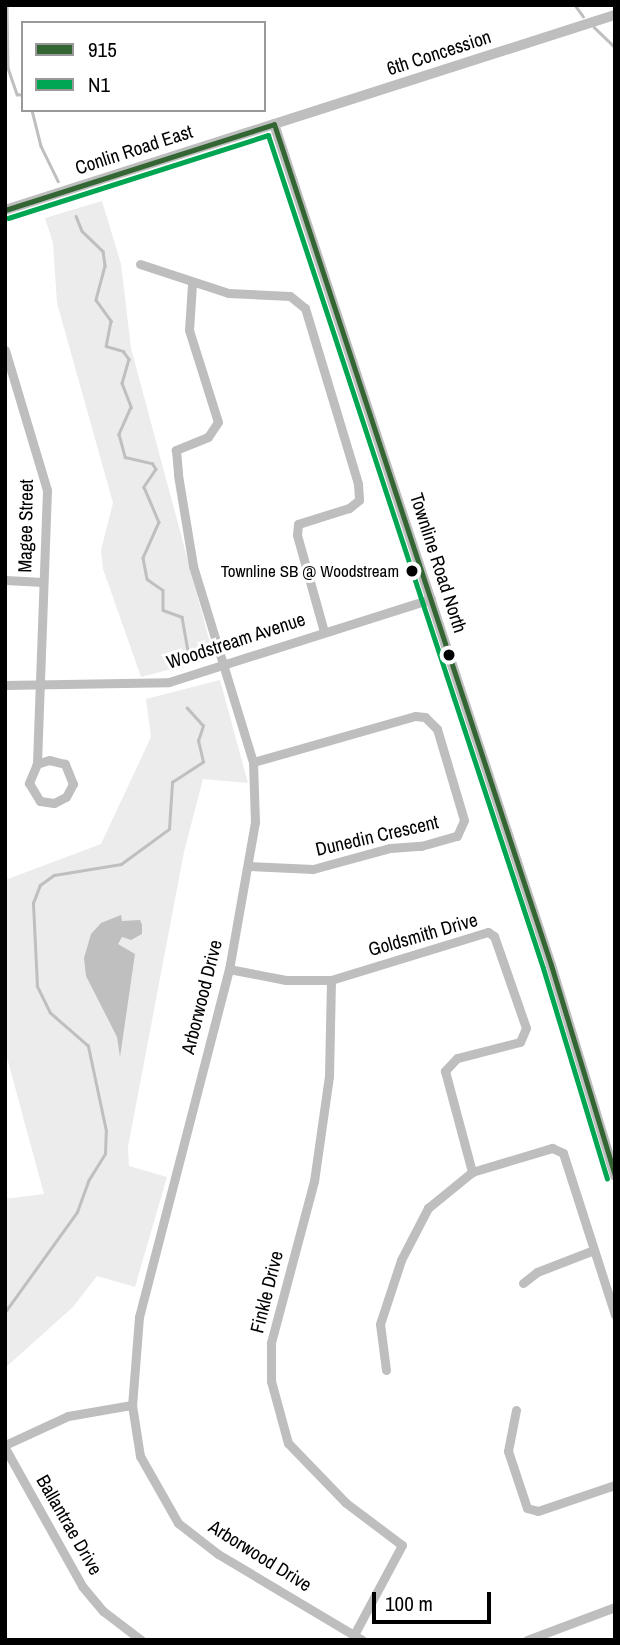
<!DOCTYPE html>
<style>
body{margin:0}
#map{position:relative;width:620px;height:1645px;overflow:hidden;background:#fff;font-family:"Archivo Narrow",sans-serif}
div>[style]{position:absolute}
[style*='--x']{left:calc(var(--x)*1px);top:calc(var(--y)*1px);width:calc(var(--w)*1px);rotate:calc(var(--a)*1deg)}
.green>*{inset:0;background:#ececec}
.water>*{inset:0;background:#bfbfbf}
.stream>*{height:2.5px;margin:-1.25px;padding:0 1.25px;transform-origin:1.25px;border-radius:1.25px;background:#bfbfbf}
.minor>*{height:9px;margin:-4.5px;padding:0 4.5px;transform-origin:4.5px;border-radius:4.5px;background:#bebebe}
.tertiary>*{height:10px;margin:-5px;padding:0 5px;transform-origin:5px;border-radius:5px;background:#bebebe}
.bus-1>*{height:5px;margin:-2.5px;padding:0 2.5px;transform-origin:2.5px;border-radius:2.5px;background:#363}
.bus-2>*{height:5px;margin:-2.5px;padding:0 2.5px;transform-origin:2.5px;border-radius:2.5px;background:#00a651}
.dots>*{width:19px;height:19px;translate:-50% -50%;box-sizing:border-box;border:4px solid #fff;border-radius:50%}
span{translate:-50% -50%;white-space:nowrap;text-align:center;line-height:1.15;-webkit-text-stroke:6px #fff;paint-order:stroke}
.bus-label{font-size:17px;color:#000}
.right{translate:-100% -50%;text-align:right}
.street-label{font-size:19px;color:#000}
.frame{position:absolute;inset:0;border:7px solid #000;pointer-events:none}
.legend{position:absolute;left:21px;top:21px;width:245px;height:91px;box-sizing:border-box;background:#fff;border:2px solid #999;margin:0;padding:9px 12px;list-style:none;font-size:21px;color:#000}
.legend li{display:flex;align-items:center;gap:14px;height:35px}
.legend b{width:35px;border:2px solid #999}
.scale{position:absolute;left:372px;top:1592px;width:119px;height:32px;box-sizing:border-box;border:4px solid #000;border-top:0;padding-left:9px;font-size:21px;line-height:24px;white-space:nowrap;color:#000;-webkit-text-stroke:5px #fff;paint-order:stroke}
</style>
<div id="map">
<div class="green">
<div style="clip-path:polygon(102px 201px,121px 264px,131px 348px,214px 658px,141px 677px,103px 569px,101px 550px,113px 503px,57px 303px,53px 243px,45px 218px)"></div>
<div style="clip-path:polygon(220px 680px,248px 783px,203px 779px,184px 852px,128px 1147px,129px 1166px,167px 1177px,135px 1287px,97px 1276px,73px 1307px,5px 1368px,5px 1199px,44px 1194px,6px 1054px,5px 880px,101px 844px,151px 737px,146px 699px)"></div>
</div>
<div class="water">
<div style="clip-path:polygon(121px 915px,122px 921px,140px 920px,142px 925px,142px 934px,131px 940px,122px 937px,118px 944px,135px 954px,120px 1057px,117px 1037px,86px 976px,84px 958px,91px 934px,101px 923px)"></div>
</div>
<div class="stream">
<div style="--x:7;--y:5;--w:63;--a:89.1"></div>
<div style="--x:8;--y:68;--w:28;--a:71"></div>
<div style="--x:17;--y:94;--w:6;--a:9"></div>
<div style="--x:575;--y:5;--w:14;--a:54"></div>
<div style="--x:594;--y:27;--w:29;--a:44"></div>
<div style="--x:32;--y:110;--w:37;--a:76"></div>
<div style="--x:41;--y:146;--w:39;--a:64"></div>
<div style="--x:76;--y:216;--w:16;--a:68"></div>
<div style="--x:82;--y:231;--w:29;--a:44"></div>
<div style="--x:103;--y:251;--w:15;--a:82"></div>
<div style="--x:105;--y:266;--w:35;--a:105"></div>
<div style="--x:96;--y:300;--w:26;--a:54"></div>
<div style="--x:111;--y:321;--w:25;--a:101"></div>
<div style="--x:106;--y:346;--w:18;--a:16"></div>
<div style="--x:123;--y:351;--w:10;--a:53"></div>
<div style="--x:129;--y:359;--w:25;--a:106"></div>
<div style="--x:122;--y:383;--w:26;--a:69"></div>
<div style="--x:131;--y:407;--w:30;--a:114"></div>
<div style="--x:119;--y:434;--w:24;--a:75"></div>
<div style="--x:125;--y:457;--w:28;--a:13"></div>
<div style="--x:152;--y:463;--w:7;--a:56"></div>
<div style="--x:156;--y:469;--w:22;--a:124"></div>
<div style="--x:144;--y:487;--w:38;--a:67"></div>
<div style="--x:159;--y:522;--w:39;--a:114"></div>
<div style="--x:143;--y:558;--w:21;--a:79"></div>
<div style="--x:147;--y:579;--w:19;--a:35"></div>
<div style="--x:163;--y:590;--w:20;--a:90"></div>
<div style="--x:163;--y:610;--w:20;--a:20"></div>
<div style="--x:182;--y:617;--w:36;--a:80"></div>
<div style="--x:5;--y:1312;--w:123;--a:-54.2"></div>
<div style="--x:77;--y:1212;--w:33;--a:-70"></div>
<div style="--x:88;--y:1181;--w:32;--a:-58"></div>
<div style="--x:105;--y:1154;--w:23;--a:-88"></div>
<div style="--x:106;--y:1131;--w:87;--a:-102"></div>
<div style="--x:88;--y:1046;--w:50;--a:-139"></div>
<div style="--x:50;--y:1013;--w:30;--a:-116"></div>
<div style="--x:37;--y:986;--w:83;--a:-92.8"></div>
<div style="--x:33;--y:903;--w:19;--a:-69"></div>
<div style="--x:40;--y:885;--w:17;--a:-36"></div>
<div style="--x:54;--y:875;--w:68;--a:-9.3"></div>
<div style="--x:121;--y:864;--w:59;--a:-36.1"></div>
<div style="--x:169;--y:829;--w:47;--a:-86.3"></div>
<div style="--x:172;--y:782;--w:37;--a:-33"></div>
<div style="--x:203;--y:762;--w:22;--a:-103"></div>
<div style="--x:198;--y:741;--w:16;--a:-72"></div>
<div style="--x:203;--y:726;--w:24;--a:-132"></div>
</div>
<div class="minor">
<div style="--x:140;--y:264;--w:93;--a:18.2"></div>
<div style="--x:228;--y:293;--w:62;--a:2.8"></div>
<div style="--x:290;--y:296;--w:19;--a:39"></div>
<div style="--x:305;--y:308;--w:184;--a:73.2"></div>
<div style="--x:358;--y:484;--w:16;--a:86"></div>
<div style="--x:359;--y:500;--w:13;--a:141"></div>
<div style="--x:349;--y:508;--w:53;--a:162.6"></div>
<div style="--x:298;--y:524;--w:11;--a:95"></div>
<div style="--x:297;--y:535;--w:101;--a:74.4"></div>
<div style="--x:192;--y:284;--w:46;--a:93.7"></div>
<div style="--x:189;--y:330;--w:96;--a:72.5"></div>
<div style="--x:218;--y:422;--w:18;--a:124"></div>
<div style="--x:208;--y:437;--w:35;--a:158"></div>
<div style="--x:176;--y:450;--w:25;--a:85"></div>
<div style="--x:178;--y:475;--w:92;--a:80.6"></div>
<div style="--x:193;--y:566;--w:205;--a:73"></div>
<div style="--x:253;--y:762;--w:60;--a:88.1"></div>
<div style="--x:255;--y:822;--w:149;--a:100"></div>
<div style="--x:229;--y:969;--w:359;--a:104.5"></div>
<div style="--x:139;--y:1317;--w:88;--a:94.5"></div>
<div style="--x:132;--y:1405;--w:52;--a:81.1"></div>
<div style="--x:140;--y:1456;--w:77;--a:60.4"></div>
<div style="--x:178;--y:1523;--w:51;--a:37.8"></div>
<div style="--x:218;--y:1554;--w:168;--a:30.8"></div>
<div style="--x:5;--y:350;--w:146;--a:73.3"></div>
<div style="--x:47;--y:490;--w:274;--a:92.1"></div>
<div style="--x:37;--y:764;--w:21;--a:113"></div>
<div style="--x:29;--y:783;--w:21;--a:59"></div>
<div style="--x:40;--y:801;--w:14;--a:8"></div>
<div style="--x:54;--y:803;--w:13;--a:-27"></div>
<div style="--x:66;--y:797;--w:15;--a:-62"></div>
<div style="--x:73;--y:784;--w:22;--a:-112"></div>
<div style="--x:65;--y:764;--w:16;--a:-166"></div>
<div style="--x:49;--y:760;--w:13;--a:162"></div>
<div style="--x:5;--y:580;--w:38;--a:3"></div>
<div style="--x:5;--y:685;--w:164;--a:-1"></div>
<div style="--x:169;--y:682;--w:275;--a:-17.6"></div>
<div style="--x:248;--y:866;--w:65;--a:2.6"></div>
<div style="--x:313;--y:869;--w:80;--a:-15.3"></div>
<div style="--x:390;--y:848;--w:31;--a:-4"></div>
<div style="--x:421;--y:846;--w:37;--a:-16"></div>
<div style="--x:457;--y:836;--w:17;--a:-66"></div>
<div style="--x:464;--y:820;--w:95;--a:-106.5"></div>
<div style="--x:437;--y:729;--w:17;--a:-135"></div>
<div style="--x:425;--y:717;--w:10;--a:-174"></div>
<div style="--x:415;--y:716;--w:168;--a:164.1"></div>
<div style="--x:229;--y:969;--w:58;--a:10.9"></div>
<div style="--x:286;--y:980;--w:45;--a:0"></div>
<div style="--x:331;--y:980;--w:164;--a:-17"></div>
<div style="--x:488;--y:932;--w:7;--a:34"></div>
<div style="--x:494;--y:936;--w:97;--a:70.8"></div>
<div style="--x:526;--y:1028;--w:15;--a:113"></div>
<div style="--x:520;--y:1042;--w:65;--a:165.7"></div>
<div style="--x:457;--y:1058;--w:18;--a:133"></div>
<div style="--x:445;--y:1071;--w:105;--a:75"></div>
<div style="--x:331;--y:980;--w:96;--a:91.2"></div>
<div style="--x:329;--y:1076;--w:106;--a:98.1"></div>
<div style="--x:314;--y:1181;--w:168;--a:104.9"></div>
<div style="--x:271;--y:1343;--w:38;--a:90"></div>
<div style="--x:271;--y:1381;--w:64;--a:74.7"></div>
<div style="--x:288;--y:1443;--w:83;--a:46"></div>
<div style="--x:346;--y:1503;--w:70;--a:36.9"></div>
<div style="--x:402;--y:1545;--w:102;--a:118.1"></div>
<div style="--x:523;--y:1283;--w:18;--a:-38"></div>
<div style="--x:537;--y:1272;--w:61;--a:-21.1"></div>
<div style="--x:386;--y:1370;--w:46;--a:-97.4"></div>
<div style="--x:380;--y:1324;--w:67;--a:-71.8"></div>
<div style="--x:401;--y:1260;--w:59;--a:-62.6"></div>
<div style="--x:428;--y:1208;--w:57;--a:-39.3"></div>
<div style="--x:472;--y:1172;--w:84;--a:-16.7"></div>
<div style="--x:552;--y:1148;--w:12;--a:24"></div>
<div style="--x:563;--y:1153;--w:170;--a:72.2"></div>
<div style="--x:516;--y:1410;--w:42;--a:101"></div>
<div style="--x:508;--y:1451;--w:60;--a:71.6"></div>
<div style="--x:527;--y:1508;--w:11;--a:15"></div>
<div style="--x:538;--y:1511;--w:81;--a:-18.7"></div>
<div style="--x:5;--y:1445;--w:69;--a:-24.7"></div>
<div style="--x:68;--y:1416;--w:65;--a:-9.8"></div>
<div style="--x:5;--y:1448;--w:158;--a:60.8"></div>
<div style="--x:82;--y:1586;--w:33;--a:50"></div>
<div style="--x:103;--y:1611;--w:48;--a:37.3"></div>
<div style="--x:527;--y:1640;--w:94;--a:-20.6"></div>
</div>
<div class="tertiary">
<div style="--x:274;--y:124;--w:885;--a:71.77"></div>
<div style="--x:551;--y:965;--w:220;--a:73.1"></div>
<div style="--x:5;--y:210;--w:640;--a:-17.73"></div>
</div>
<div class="bus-1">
<div style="--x:5;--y:210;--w:282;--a:-17.7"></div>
<div style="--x:274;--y:124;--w:885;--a:71.77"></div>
<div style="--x:551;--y:965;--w:220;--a:73.1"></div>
</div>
<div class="bus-2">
<div style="--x:8;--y:218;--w:273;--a:-17.7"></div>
<div style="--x:268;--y:135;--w:877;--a:71.73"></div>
<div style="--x:543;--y:968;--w:220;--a:73.1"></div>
</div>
<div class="dots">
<div style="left:412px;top:571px;background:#000"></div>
<div style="left:449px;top:655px;background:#000"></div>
</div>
<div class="bus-label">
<span class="right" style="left:399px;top:571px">Townline SB @ Woodstream</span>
</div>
<div class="street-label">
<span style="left:439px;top:53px;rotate:-18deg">6th Concession</span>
<span style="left:134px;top:150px;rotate:-18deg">Conlin Road East</span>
<span style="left:26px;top:526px;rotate:-89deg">Magee Street</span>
<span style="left:438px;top:563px;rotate:72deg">Townline Road North</span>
<span style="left:236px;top:641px;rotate:-18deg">Woodstream Avenue</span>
<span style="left:377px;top:836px;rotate:-13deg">Dunedin Crescent</span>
<span style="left:423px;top:935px;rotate:-16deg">Goldsmith Drive</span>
<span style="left:202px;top:997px;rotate:-76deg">Arborwood Drive</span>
<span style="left:267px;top:1292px;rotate:-76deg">Finkle Drive</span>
<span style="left:69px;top:1525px;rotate:60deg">Ballantrae Drive</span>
<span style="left:260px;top:1556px;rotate:32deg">Arborwood Drive</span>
</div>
<div class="frame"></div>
<ul class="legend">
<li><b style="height:9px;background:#363"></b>915</li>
<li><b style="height:9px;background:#00a651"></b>N1</li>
</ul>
<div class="scale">100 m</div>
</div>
